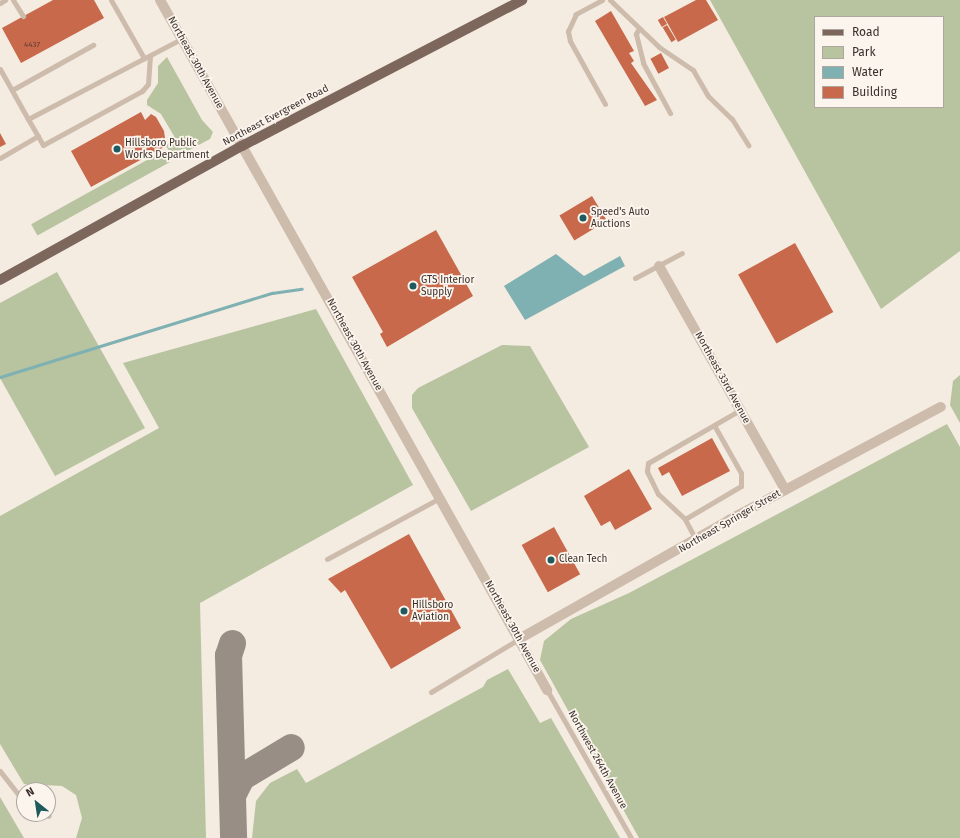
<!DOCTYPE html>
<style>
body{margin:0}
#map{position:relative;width:960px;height:838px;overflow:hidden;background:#f4ebe1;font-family:"Fira Sans",sans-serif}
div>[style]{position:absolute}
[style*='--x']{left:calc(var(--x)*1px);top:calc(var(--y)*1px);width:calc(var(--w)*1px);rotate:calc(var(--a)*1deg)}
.green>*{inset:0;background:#b8c4a0;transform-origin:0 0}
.water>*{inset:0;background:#7fb0b2}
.stream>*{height:3px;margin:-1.5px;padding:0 1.5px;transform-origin:1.5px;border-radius:1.5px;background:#7fb0b2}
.taxiway>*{height:27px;margin:-13.5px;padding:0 13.5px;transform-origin:13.5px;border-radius:13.5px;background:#988e86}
.building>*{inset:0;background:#c8694b;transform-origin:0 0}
.service>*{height:5px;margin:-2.5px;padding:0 2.5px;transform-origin:2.5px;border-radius:2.5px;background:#cdbbac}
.minor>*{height:10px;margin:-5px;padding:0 5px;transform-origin:5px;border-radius:5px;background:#cdbbac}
.tertiary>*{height:10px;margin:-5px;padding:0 5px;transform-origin:5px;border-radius:5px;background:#cdbbac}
.primary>*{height:10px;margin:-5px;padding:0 5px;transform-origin:5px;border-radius:5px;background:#7d675c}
.dots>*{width:11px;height:11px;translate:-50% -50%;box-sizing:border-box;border:2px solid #fbf5ee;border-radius:50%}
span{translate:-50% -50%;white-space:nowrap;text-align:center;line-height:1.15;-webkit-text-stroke:3.5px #fbf5ee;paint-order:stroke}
.number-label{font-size:8px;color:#5e3e33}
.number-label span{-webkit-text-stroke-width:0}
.street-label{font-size:10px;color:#3b302b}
.poi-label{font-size:10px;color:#3b302b}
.left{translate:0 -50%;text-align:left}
.legend{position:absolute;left:814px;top:16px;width:130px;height:92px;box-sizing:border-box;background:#fbf5ee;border:1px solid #aea6a0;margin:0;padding:5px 7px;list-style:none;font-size:12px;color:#3b302b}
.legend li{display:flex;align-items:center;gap:8px;height:20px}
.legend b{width:20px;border:1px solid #aea6a0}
.north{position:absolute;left:16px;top:782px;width:40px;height:40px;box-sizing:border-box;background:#fbf5ee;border:1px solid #aea6a0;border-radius:50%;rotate:330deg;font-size:11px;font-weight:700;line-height:16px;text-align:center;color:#3b302b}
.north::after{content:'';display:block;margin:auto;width:14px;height:18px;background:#1f5a5e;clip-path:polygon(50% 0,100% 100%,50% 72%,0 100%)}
</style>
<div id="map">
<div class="green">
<div style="clip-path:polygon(evenodd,710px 0,960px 0,960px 251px,881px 309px,710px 0,815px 17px,943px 17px,943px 107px,815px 107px,815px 17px)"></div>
<div style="clip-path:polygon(167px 57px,202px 120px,213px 132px,210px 139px,174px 158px,166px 146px,174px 136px,161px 114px,147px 105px,147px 100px,158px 83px,158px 66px)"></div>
<div style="left:165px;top:150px;width:13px;height:153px;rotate:61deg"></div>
<div style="clip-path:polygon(57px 272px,145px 428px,55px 476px,0 378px,0 303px)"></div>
<div style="clip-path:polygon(316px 309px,413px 485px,200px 603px,206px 838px,76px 838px,82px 818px,76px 795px,62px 786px,24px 784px,0 744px,0 516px,159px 428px,123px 363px)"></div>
<div style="clip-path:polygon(502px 345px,530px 346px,589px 447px,471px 511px,412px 408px,412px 395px,418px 388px)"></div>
<div style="clip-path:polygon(960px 375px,960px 423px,950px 405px,953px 381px)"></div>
<div style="clip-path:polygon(947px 424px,960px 447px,960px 838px,639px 838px,540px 660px,544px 641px,571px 619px,629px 593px)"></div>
<div style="clip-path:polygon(508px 669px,540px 723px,551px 718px,620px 838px,252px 838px,256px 801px,270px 783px,297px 769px,306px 783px,483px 687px,487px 680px)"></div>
<div style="clip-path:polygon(0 797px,24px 838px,0 838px)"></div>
</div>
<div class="water">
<div style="clip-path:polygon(556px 254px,584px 276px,620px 256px,625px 266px,525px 320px,504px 286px)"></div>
</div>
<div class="stream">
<div style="--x:0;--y:377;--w:285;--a:-17.2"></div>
<div style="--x:272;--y:293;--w:30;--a:-8"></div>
</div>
<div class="taxiway">
<div style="--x:232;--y:643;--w:13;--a:108"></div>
<div style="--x:228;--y:655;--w:183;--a:88.4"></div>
<div style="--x:232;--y:795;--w:20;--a:-63"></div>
<div style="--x:241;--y:777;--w:58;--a:-31"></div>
</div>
<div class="building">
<div style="clip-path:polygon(53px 0,94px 0,104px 18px,21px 63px,2px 28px)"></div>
<div style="clip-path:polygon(696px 0,706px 0,718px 20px,678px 42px,664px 17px)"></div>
<div style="clip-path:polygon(611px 11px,634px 51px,629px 53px,634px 61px,631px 63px,657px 100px,645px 106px,595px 21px)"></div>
<div style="left:663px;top:17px;width:8px;height:6px;rotate:60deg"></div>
<div style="left:667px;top:25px;width:17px;height:5px;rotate:59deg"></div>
<div style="left:661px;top:53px;width:17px;height:12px;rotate:62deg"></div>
<div style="clip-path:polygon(141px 112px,145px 120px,151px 114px,156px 117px,164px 131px,165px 138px,160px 140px,164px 147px,91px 187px,71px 151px)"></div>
<div style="clip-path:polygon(0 133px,6px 144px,0 147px)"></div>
<div style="left:592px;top:196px;width:29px;height:38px;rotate:59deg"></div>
<div style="clip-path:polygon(436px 230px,473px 296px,387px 347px,380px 334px,383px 332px,352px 277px)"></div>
<div style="left:795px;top:243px;width:79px;height:65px;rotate:61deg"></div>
<div style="clip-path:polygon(712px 438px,730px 471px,682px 496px,669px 472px,662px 476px,658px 468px)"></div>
<div style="clip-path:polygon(629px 469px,652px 509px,615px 530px,610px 521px,601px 526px,584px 496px)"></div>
<div style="left:554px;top:527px;width:54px;height:37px;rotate:61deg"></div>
<div style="clip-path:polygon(409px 534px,461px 628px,391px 669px,345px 590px,341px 593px,328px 579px)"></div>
</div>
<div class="service">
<div style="--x:13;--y:0;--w:19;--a:58"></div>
<div style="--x:111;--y:0;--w:67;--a:60.4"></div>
<div style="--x:602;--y:0;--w:30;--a:152"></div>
<div style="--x:576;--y:14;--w:19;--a:115"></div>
<div style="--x:568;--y:31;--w:10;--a:79"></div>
<div style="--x:570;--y:41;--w:72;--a:60.9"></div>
<div style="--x:610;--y:0;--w:68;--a:43.8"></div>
<div style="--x:659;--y:47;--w:41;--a:34.1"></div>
<div style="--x:693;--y:70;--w:30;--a:60"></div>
<div style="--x:708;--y:96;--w:33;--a:44"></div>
<div style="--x:732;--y:119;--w:31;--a:58"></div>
<div style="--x:0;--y:3;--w:6;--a:-31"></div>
<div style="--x:639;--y:28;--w:7;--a:117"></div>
<div style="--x:636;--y:34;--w:30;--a:76"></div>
<div style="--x:643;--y:63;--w:57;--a:61.6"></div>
<div style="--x:0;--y:69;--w:57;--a:60.8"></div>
<div style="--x:28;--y:119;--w:173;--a:-27.6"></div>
<div style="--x:12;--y:90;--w:93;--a:-29.1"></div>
<div style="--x:28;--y:119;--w:30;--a:60"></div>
<div style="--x:43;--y:145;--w:113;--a:-28.6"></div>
<div style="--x:142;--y:91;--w:9;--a:-49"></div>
<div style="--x:148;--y:84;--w:28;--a:-86"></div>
<div style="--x:0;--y:158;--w:44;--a:-30.1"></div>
<div style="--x:635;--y:278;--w:53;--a:-28"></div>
<div style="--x:685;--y:519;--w:65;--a:-30.5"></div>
<div style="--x:741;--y:486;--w:13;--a:-90"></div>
<div style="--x:741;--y:473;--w:55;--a:-119.4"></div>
<div style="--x:696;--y:540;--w:24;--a:-118"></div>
<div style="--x:685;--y:519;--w:37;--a:-137"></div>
<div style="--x:658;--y:494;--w:25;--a:-116"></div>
<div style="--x:647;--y:471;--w:8;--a:-83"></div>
<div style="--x:648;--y:463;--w:106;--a:-29.9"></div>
<div style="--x:327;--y:559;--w:128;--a:-28.4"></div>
<div style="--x:547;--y:690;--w:170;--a:60.4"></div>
<div style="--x:431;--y:692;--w:103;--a:-31.1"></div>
<div style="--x:0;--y:771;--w:39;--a:52"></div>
<div style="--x:45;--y:814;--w:4;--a:27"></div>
</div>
<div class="minor">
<div style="--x:242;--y:146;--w:624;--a:60.72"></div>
<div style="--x:659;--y:266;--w:257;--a:60.6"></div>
<div style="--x:519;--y:639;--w:241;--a:-29.5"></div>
<div style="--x:729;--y:520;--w:240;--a:-28.1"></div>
</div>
<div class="tertiary">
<div style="--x:160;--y:0;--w:167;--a:60.7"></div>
</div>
<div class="primary">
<div style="--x:0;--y:280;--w:277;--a:-29"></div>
<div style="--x:242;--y:146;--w:316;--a:-27.5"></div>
</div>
<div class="dots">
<div style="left:117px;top:149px;background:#1f5a5e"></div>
<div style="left:583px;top:218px;background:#1f5a5e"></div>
<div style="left:413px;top:286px;background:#1f5a5e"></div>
<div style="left:551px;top:560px;background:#1f5a5e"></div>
<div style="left:404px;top:611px;background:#1f5a5e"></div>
</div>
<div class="number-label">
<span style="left:32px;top:45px">4437</span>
</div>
<div class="street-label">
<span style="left:195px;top:63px;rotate:61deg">Northeast 30th Avenue</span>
<span style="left:276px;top:116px;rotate:-28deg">Northeast Evergreen Road</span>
<span style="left:354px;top:345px;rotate:61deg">Northeast 30th Avenue</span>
<span style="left:722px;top:378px;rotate:61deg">Northeast 33rd Avenue</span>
<span style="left:730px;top:522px;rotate:-30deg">Northeast Springer Street</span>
<span style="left:512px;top:627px;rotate:61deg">Northeast 30th Avenue</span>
<span style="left:597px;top:760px;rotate:61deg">Northwest 264th Avenue</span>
</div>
<div class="poi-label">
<span class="left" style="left:125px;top:149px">Hillsboro Public<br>Works Department</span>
<span class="left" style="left:591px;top:218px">Speed's Auto<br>Auctions</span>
<span class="left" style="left:421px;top:286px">GTS Interior<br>Supply</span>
<span class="left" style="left:559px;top:560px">Clean Tech</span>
<span class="left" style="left:412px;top:611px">Hillsboro<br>Aviation</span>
</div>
<ul class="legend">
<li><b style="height:5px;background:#7d675c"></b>Road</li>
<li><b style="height:11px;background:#b8c4a0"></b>Park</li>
<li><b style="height:11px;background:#7fb0b2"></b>Water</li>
<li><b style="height:11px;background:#c8694b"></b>Building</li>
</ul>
<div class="north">N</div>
</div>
